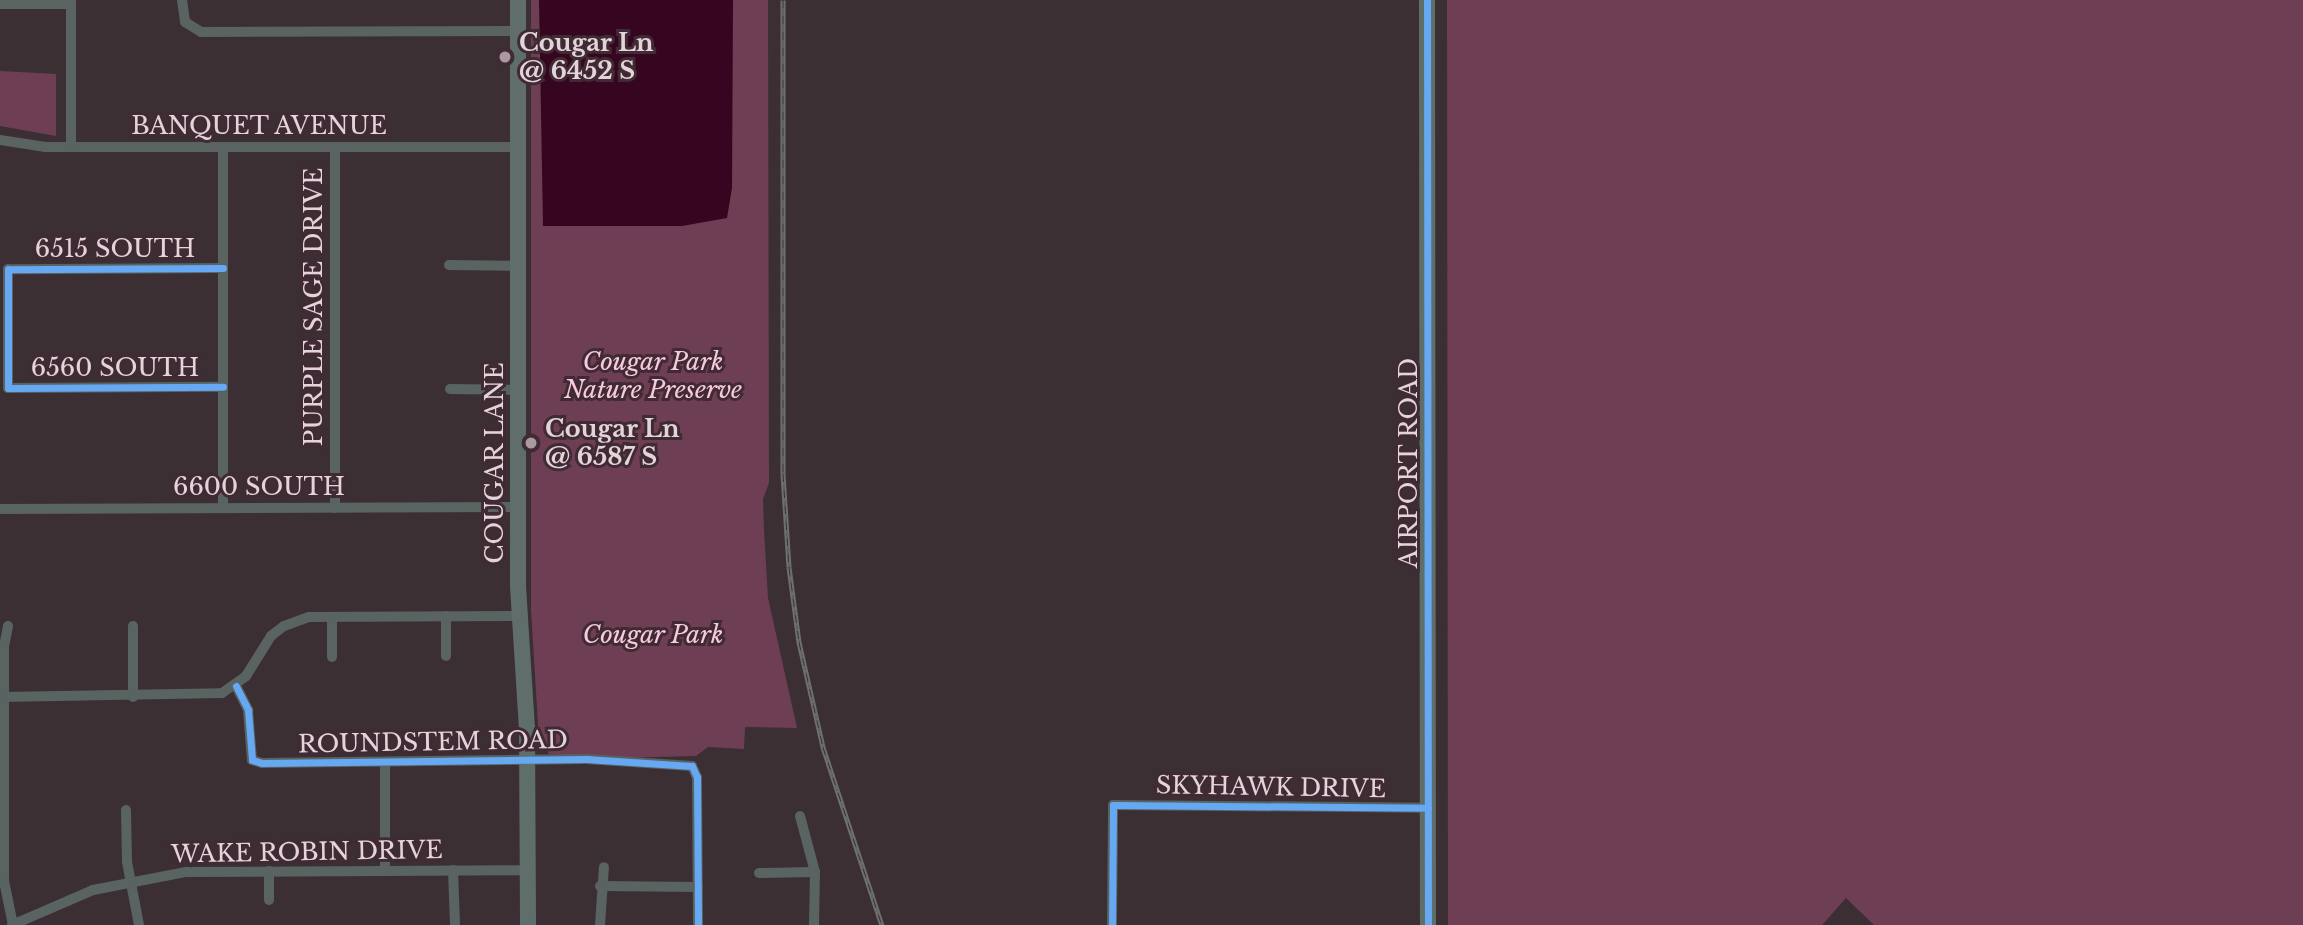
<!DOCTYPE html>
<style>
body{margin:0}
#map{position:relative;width:2303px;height:925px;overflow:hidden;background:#3b2f34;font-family:"Libre Baskerville",serif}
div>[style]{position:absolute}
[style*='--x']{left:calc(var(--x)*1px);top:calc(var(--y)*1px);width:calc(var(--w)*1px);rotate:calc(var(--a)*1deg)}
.green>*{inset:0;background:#6e3f54}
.water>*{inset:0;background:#360520}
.street>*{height:10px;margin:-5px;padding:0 5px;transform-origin:5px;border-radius:5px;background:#596361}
.secondary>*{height:16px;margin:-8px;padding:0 8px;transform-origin:8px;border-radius:8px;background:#606e6b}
.rail>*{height:5px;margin-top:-2.5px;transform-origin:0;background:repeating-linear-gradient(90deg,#402a33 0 8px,#6d7070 0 16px);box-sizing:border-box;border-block:2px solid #6d7070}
.cycleway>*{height:7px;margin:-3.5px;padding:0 3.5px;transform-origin:3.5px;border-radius:3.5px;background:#66a8f1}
.dots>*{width:19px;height:19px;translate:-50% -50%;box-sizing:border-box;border:4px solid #402a33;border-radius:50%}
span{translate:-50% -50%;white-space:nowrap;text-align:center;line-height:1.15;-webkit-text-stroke:6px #402a33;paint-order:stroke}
.poi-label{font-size:24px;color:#e3d4da;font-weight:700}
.left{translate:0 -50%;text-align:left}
.street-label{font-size:24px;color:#e3d4da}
.park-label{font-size:24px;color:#f7cadd;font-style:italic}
</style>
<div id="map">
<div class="green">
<div style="clip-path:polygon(531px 0,768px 0,769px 483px,763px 499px,764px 530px,768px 598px,797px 728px,745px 727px,744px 749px,708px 747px,696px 756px,616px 758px,549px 754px,539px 740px,531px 610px)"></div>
<div style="clip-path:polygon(1447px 0,2303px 0,2303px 925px,1874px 925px,1846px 898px,1822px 925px,1448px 925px)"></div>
<div style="clip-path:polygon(0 71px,56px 74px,56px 136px,0 126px)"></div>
</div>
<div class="water">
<div style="clip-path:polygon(539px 0,733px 0,732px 188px,727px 218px,682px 226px,543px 226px)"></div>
</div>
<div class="street">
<div style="--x:182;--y:0;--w:22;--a:82"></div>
<div style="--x:185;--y:22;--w:19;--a:32"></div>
<div style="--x:201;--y:32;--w:317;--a:-0.2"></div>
<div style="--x:0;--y:4;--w:71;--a:0"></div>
<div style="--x:0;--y:140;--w:46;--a:8.8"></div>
<div style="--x:45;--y:147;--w:473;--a:0"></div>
<div style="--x:71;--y:147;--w:147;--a:-90"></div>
<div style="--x:223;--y:147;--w:361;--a:90"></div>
<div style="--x:449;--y:265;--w:69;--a:0.8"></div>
<div style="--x:223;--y:268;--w:215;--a:179.7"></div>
<div style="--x:8;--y:269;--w:119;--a:90"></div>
<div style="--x:8;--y:388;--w:215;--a:-0.3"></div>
<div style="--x:450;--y:389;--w:68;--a:0.8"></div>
<div style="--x:335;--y:508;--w:361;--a:-90"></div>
<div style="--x:0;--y:509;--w:518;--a:-0.22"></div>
<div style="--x:332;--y:617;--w:40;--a:90"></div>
<div style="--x:8;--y:626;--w:20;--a:101"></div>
<div style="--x:4;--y:646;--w:235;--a:90"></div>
<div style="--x:4;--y:881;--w:45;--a:78.4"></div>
<div style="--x:133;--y:626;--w:71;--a:90"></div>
<div style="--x:446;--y:656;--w:40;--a:-90"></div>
<div style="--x:236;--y:686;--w:27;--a:63"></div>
<div style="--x:248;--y:710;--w:50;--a:85.4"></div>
<div style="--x:252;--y:760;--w:10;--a:17"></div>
<div style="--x:262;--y:763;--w:324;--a:-0.7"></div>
<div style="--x:586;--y:759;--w:106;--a:3.8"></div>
<div style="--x:692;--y:766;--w:12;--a:66"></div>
<div style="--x:697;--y:777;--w:148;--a:89.6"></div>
<div style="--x:0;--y:697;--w:222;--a:-1"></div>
<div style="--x:222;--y:693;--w:29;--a:-35"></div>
<div style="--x:246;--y:676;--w:47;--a:-58"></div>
<div style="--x:271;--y:636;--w:16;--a:-38"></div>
<div style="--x:284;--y:626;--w:27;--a:-20"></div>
<div style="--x:309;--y:617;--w:211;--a:-0.3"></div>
<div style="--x:385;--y:763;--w:108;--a:90"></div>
<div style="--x:126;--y:810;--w:52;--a:88.9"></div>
<div style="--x:127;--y:862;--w:64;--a:79.2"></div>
<div style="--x:800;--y:816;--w:58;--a:75"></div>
<div style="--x:815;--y:872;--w:53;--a:91.1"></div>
<div style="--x:453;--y:870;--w:55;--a:87.9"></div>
<div style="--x:269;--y:871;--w:29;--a:90"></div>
<div style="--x:759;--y:873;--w:56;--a:-1"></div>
<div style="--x:600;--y:886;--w:98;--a:0.6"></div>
<div style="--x:12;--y:925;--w:88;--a:-23.4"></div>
<div style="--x:93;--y:890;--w:95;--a:-11"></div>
<div style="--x:186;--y:872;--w:342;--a:-0.3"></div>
<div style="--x:600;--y:925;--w:58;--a:-86.1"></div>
<div style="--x:1112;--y:925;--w:120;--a:-89.5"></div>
<div style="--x:1113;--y:805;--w:315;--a:0.5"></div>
</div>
<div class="secondary">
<div style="--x:518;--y:0;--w:586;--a:90"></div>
<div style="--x:518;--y:586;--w:142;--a:86.4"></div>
<div style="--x:527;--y:728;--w:197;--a:89.7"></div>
<div style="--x:1427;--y:0;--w:925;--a:89.94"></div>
</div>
<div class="rail">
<div style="--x:783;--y:0;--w:474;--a:90"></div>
<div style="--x:783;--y:474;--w:93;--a:86.3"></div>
<div style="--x:789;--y:567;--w:76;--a:82.4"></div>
<div style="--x:799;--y:642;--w:108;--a:77.1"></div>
<div style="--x:823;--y:747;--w:188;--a:71.7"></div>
</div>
<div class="cycleway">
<div style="--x:1427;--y:0;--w:925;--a:89.94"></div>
<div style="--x:223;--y:268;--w:215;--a:179.7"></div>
<div style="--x:8;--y:269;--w:119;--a:90"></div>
<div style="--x:8;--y:388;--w:215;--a:-0.3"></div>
<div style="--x:236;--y:686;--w:27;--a:63"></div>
<div style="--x:248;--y:710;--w:50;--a:85.4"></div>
<div style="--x:252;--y:760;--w:10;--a:17"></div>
<div style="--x:262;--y:763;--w:324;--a:-0.7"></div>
<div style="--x:586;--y:759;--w:106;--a:3.8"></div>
<div style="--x:692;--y:766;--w:12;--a:66"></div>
<div style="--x:697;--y:777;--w:148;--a:89.6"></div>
<div style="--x:1112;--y:925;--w:120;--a:-89.5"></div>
<div style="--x:1113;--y:805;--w:315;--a:0.5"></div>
</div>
<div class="dots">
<div style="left:505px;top:57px;background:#a89aa0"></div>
<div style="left:531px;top:443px;background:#a89aa0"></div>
</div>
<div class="poi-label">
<span class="left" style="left:519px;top:57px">Cougar Ln<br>@ 6452 S</span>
<span class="left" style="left:545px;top:443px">Cougar Ln<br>@ 6587 S</span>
</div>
<div class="street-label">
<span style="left:259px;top:126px">BANQUET AVENUE</span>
<span style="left:115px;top:249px">6515 SOUTH</span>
<span style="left:314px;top:307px;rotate:-90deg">PURPLE SAGE DRIVE</span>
<span style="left:115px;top:368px">6560 SOUTH</span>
<span style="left:495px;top:463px;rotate:-90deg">COUGAR LANE</span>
<span style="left:1409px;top:463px;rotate:-90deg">AIRPORT ROAD</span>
<span style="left:259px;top:487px">6600 SOUTH</span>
<span style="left:433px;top:742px;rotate:-1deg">ROUNDSTEM ROAD</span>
<span style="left:1271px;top:787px;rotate:1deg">SKYHAWK DRIVE</span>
<span style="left:307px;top:852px;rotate:-1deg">WAKE ROBIN DRIVE</span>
</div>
<div class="park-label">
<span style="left:653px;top:376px">Cougar Park<br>Nature Preserve</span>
<span style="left:653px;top:635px">Cougar Park</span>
</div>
</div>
